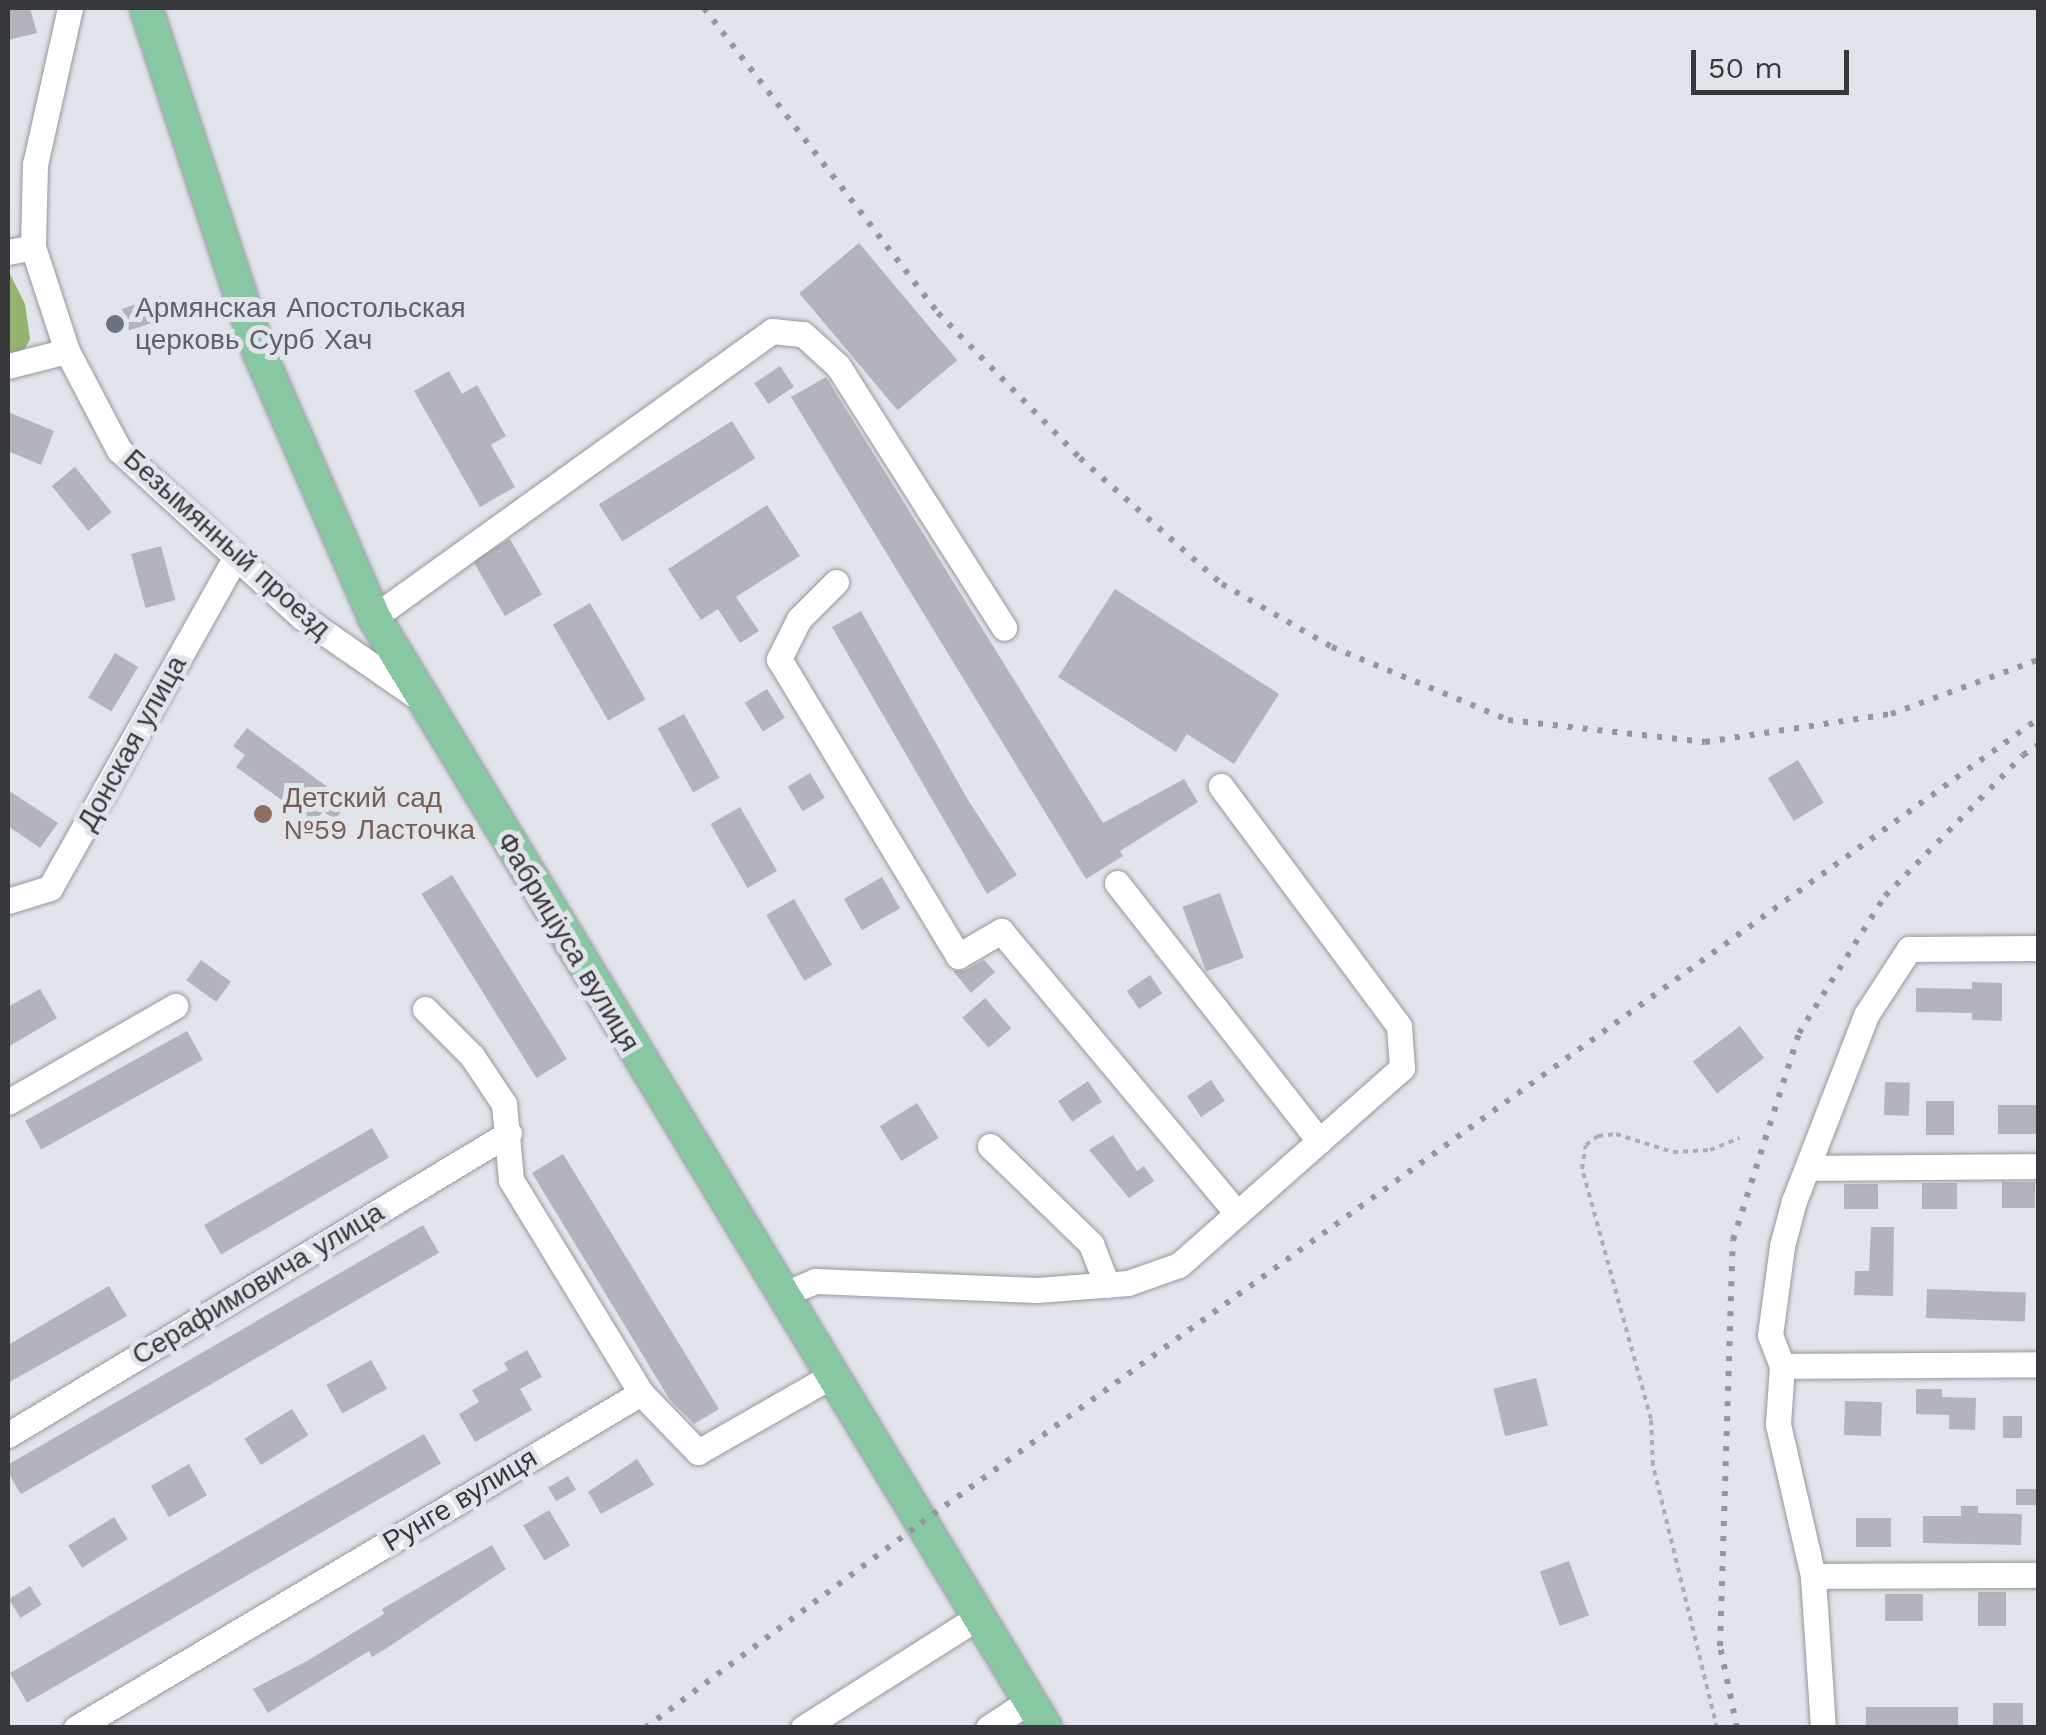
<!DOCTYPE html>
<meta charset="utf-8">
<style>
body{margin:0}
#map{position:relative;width:2046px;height:1735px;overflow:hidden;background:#e2e4eb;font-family:"Work Sans",sans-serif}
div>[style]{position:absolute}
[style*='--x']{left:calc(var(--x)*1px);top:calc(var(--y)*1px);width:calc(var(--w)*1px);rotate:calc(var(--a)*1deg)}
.forest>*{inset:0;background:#94b36f}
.building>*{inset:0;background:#b3b4bb;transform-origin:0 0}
.path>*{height:4px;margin-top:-2px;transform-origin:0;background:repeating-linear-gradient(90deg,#abadb2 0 5px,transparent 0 10px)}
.roads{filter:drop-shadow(0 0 2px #95979e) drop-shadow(0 0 2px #95979e)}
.minor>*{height:25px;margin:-12.5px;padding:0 12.5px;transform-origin:12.5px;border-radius:12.5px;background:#fff}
.major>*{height:32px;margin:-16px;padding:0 16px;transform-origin:16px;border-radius:16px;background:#87c7a2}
.rail>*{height:6px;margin-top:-3px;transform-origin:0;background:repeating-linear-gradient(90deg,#94969b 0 5px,transparent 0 15px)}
.dots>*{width:28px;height:28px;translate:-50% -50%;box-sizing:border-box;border:5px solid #e2e4eb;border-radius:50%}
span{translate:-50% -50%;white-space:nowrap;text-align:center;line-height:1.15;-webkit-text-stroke:10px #e2e4eb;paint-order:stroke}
.worship-label{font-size:28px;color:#5b616d}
.left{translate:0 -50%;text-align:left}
.street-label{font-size:28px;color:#37383b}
.education-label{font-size:28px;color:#785e54}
.frame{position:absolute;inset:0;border:10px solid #37383b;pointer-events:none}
.scale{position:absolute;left:1691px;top:50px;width:158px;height:45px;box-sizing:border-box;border:5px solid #37383b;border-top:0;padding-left:12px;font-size:30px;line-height:35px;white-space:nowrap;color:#37383b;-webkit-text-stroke:8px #e2e4eb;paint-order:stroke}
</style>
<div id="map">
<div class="forest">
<div style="clip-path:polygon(8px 270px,25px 304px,30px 339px,25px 349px,8px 358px)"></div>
</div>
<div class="building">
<div style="clip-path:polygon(8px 8px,30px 8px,37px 33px,8px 40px)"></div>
<div style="left:859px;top:243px;width:153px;height:78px;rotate:50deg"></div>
<div style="left:161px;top:296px;width:23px;height:41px;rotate:72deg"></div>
<div style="left:780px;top:366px;width:25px;height:31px;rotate:56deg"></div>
<div style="clip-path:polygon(449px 371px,462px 394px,477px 385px,506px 436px,491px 445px,515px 487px,480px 507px,414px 391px)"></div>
<div style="clip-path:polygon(826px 377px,1103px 823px,1184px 779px,1198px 802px,1120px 851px,1123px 856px,1086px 879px,791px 397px)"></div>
<div style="clip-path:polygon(8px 412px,54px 431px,41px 465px,8px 451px)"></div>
<div style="left:732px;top:421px;width:44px;height:157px;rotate:58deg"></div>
<div style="left:75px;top:467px;width:58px;height:30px;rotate:51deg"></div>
<div style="clip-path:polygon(767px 505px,800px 556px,736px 597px,759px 631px,740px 643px,718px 609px,701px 620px,668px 569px)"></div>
<div style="left:510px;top:539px;width:64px;height:43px;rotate:60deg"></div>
<div style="left:161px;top:546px;width:56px;height:31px;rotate:75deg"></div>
<div style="clip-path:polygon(1115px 589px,1279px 694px,1234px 764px,1187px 734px,1176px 752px,1058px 677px)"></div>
<div style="left:590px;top:603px;width:111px;height:43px;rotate:60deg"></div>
<div style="clip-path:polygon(861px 611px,968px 800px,1017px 875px,987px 894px,832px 627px)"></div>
<div style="left:115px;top:653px;width:27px;height:52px;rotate:31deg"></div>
<div style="left:767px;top:689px;width:34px;height:26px;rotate:58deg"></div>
<div style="left:684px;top:714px;width:73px;height:30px;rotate:61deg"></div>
<div style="clip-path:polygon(247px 728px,348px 802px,335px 820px,323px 811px,314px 823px,236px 767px,245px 755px,233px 746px)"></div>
<div style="left:1798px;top:760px;width:50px;height:35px;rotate:59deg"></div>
<div style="left:810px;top:773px;width:29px;height:26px;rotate:59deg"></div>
<div style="clip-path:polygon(8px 790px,58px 823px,40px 848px,8px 826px)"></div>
<div style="left:740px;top:807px;width:74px;height:34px;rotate:60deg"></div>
<div style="left:452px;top:875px;width:217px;height:36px;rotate:58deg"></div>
<div style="left:882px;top:877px;width:36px;height:44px;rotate:60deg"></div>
<div style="left:1220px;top:893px;width:69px;height:40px;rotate:70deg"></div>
<div style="left:794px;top:899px;width:76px;height:32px;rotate:60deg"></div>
<div style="left:201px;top:960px;width:37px;height:25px;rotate:36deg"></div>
<div style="clip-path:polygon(984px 960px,995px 972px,971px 993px,953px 971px,965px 970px)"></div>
<div style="left:1150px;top:975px;width:22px;height:28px;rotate:56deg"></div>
<div style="clip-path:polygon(1972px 982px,2002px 983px,2002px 1021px,1972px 1020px,1972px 1013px,1916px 1012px,1916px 988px,1972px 989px)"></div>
<div style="clip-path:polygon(40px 989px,57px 1018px,8px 1047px,8px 1007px)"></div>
<div style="left:985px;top:998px;width:40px;height:30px;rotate:49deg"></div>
<div style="left:1740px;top:1026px;width:40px;height:59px;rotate:53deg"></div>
<div style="left:187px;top:1031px;width:33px;height:185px;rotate:61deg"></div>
<div style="left:1211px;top:1080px;width:25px;height:29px;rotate:56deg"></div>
<div style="left:1088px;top:1081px;width:25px;height:36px;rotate:56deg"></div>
<div style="left:1885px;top:1082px;width:25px;height:33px;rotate:2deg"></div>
<div style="left:1926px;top:1101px;width:28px;height:34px"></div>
<div style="left:917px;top:1103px;width:41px;height:44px;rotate:58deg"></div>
<div style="left:1998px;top:1105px;width:40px;height:29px"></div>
<div style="left:372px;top:1128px;width:34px;height:194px;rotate:60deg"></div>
<div style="clip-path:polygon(1113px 1135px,1137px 1171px,1144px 1166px,1154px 1181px,1129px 1198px,1089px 1150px)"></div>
<div style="clip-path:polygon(563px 1154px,719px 1409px,694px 1424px,670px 1400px,532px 1173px)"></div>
<div style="left:2035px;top:1182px;width:26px;height:33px;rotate:90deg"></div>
<div style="left:1922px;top:1183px;width:35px;height:26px"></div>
<div style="left:1844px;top:1184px;width:34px;height:25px"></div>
<div style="left:423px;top:1225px;width:32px;height:483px;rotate:60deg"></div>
<div style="clip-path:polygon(1871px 1227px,1894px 1227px,1893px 1296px,1854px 1295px,1855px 1271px,1869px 1271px)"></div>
<div style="clip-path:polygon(109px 1286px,127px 1316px,8px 1383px,8px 1345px)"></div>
<div style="left:1927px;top:1289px;width:99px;height:29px;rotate:2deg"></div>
<div style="clip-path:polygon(527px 1350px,542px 1377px,520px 1389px,532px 1410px,475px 1442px,459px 1414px,479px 1402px,472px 1390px,508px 1370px,504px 1363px)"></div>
<div style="left:371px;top:1360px;width:33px;height:51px;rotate:61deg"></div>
<div style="left:1536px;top:1378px;width:49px;height:44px;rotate:76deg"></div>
<div style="clip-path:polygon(1916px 1389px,1942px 1389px,1942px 1397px,1976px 1398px,1975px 1430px,1949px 1429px,1949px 1415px,1916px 1414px)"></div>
<div style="left:1845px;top:1401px;width:37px;height:34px;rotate:2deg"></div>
<div style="left:292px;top:1409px;width:31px;height:56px;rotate:58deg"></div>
<div style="left:2003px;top:1416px;width:19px;height:22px"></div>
<div style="left:424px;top:1434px;width:34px;height:478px;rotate:60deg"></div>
<div style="clip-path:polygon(637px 1459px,654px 1485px,601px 1514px,588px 1492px)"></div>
<div style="left:189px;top:1464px;width:36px;height:44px;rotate:60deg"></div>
<div style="left:568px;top:1476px;width:16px;height:23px;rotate:60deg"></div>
<div style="left:2016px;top:1489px;width:22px;height:16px"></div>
<div style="clip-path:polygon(1961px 1506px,1978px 1506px,1978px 1513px,2022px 1514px,2021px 1545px,1923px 1543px,1923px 1516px,1961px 1516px)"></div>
<div style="left:549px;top:1510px;width:41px;height:30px;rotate:59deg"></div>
<div style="left:114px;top:1517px;width:26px;height:54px;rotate:58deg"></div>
<div style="left:1856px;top:1518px;width:35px;height:29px"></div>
<div style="clip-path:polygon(492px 1545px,506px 1569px,387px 1648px,372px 1657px,369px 1651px,268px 1713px,253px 1689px,307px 1661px,384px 1614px,382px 1609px)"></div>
<div style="left:1569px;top:1561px;width:58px;height:31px;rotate:70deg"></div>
<div style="left:30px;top:1586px;width:22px;height:25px;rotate:58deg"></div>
<div style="left:1978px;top:1592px;width:28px;height:34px"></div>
<div style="left:1885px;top:1594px;width:38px;height:27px"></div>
<div style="left:1993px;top:1703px;width:30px;height:25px"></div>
<div style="left:1866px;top:1707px;width:92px;height:21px"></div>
</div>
<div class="path">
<div style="--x:1717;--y:1728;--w:271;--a:-103.7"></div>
<div style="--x:1653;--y:1465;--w:46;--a:-92.5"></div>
<div style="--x:1651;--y:1419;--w:259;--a:-105.4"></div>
<div style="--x:1582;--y:1169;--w:24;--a:-81"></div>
<div style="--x:1586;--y:1145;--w:15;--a:-37"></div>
<div style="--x:1598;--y:1136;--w:18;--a:-6"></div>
<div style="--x:1616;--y:1134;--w:60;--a:17.5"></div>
<div style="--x:1673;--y:1152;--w:37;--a:-3"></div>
<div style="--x:1710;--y:1150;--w:32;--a:-22"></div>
</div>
<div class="roads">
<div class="minor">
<div style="--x:70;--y:8;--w:160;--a:102.6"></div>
<div style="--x:35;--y:164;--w:83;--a:91.4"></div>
<div style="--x:33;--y:247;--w:109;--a:71.9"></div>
<div style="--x:67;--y:351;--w:112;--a:62.3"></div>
<div style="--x:119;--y:450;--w:248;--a:42.4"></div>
<div style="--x:302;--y:617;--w:142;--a:34.7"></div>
<div style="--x:8;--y:252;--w:25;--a:-11"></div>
<div style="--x:8;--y:366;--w:61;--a:-14.3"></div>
<div style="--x:836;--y:582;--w:52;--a:135"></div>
<div style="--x:799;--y:619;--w:45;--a:116.6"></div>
<div style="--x:779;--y:659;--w:347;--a:58.9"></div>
<div style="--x:958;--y:956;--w:50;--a:-30.2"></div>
<div style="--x:1001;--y:931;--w:368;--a:50.1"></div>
<div style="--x:374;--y:617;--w:490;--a:-35.7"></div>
<div style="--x:772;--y:331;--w:31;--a:6"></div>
<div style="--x:803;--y:334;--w:47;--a:42.4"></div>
<div style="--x:838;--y:366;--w:310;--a:57.6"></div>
<div style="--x:1117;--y:883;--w:328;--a:51.9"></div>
<div style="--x:8;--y:901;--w:44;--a:-17.2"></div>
<div style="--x:50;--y:888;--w:378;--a:-60.7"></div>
<div style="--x:425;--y:1009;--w:66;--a:45"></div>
<div style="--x:472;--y:1056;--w:58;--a:56.3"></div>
<div style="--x:504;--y:1104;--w:76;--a:84.7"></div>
<div style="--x:511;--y:1180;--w:250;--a:58.6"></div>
<div style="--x:8;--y:1102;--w:193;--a:-29.9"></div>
<div style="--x:990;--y:1146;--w:141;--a:44.1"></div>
<div style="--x:1091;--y:1244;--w:44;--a:68.7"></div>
<div style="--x:1810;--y:1168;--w:228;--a:-0.5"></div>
<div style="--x:782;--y:1295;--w:36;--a:-23"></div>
<div style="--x:815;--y:1281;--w:222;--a:2.3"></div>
<div style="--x:1037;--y:1290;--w:91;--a:-4.4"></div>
<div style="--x:1128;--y:1283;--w:54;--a:-19.4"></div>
<div style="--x:1179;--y:1265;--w:298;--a:-41.5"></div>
<div style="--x:1402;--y:1068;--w:42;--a:-94.1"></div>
<div style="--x:1399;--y:1026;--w:299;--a:-126.6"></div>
<div style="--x:1782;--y:1366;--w:256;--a:-0.4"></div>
<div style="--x:8;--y:1435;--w:585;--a:-31.08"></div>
<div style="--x:1813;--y:1576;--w:225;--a:-0.3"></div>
<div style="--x:76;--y:1728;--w:657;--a:-30.66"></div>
<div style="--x:641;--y:1393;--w:82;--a:46"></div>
<div style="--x:698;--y:1452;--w:153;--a:-29.7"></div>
<div style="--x:803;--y:1728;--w:207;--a:-32.4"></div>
<div style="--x:988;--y:1728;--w:49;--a:-33.4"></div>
<div style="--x:1823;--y:1728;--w:152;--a:-93.8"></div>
<div style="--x:1813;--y:1576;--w:156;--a:-103"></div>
<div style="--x:1778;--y:1424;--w:58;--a:-86.1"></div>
<div style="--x:1782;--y:1366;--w:33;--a:-111"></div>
<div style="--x:1770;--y:1335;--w:90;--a:-82.3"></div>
<div style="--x:1782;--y:1246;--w:47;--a:-75.1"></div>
<div style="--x:1794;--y:1201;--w:199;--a:-68.8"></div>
<div style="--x:1866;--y:1015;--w:79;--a:-56.9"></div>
<div style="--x:1909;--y:949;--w:129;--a:-0.4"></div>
</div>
<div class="major">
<div style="--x:146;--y:8;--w:362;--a:71.8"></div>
<div style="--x:259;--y:352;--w:289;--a:66.5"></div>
<div style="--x:374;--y:617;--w:1298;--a:58.83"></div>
</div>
</div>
<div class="rail">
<div style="--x:704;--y:8;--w:384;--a:52.5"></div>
<div style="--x:938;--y:313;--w:203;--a:45.6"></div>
<div style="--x:1080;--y:458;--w:190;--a:41.6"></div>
<div style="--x:1222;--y:584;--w:127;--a:29.8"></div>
<div style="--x:1332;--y:647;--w:191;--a:22.5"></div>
<div style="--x:1508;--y:720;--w:198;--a:6.4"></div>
<div style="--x:1705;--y:742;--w:188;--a:-8.6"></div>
<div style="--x:1891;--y:714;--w:157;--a:-20.2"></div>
<div style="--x:645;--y:1728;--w:344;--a:-36.6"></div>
<div style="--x:921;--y:1523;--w:1376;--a:-35.75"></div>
<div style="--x:1737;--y:1728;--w:84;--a:-101.7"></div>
<div style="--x:1720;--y:1646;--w:406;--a:-88.2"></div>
<div style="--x:1733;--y:1240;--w:217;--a:-72.3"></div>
<div style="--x:1799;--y:1033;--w:162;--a:-57.9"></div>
<div style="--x:1885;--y:896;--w:197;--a:-45.6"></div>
<div style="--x:2023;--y:755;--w:18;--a:-34"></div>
</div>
<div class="dots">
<div style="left:115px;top:324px;background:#6b7280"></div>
<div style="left:263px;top:814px;background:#8d6e63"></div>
</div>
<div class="worship-label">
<span class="left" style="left:135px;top:324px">Армянская Апостольская<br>церковь Сурб Хач</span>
</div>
<div class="street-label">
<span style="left:227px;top:544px;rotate:42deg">Безымянный проезд</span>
<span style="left:132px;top:743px;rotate:-61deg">Донская улица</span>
<span style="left:568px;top:942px;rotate:59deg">Фабриціуса вулиця</span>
<span style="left:258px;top:1284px;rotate:-31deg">Серафимовича улица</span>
<span style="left:460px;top:1500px;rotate:-31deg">Рунге вулиця</span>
</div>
<div class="education-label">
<span class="left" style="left:283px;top:814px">Детский сад<br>№59 Ласточка</span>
</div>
<div class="frame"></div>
<div class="scale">50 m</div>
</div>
